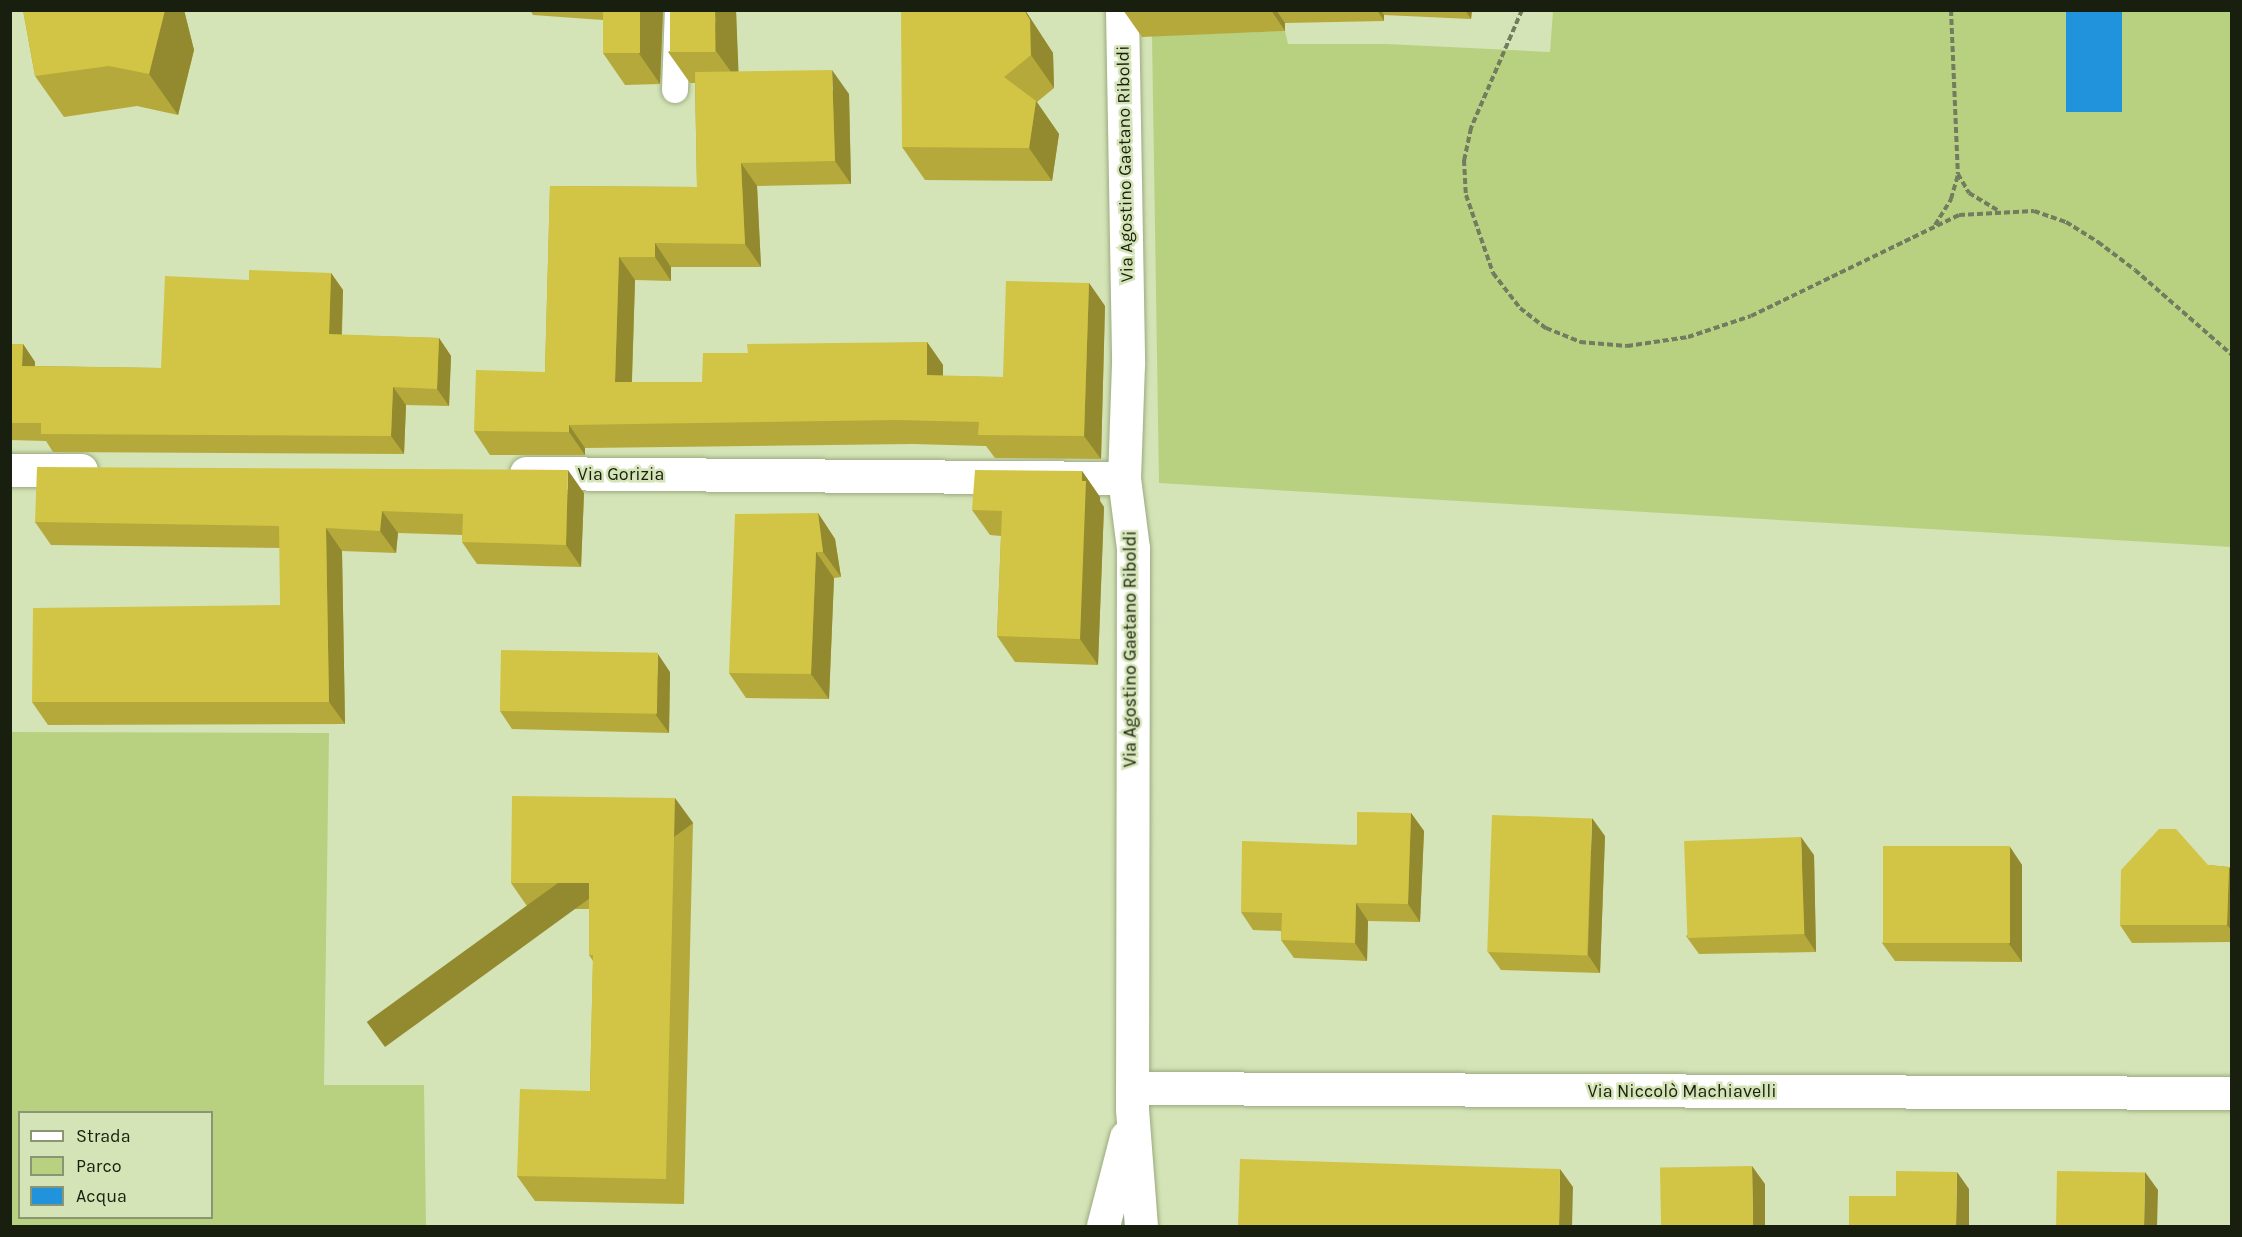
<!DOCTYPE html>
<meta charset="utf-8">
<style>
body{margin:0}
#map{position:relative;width:2242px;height:1237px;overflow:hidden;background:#d4e4b7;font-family:Karla,sans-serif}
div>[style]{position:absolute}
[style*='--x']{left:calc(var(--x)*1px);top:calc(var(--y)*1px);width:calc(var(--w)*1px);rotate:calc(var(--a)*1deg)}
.green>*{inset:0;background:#b7d180}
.water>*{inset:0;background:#2093dc;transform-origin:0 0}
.path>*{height:4px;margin-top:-2px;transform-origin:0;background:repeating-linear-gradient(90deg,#727c5e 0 6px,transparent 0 9px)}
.roads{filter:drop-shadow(0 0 2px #9baa7f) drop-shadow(0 0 2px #9baa7f)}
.lane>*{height:26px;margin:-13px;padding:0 13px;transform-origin:13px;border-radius:13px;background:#fff}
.street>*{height:33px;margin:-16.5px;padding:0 16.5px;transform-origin:16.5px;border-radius:16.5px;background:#fff}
.wall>*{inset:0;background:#b5a93b}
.shaded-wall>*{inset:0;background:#938a30;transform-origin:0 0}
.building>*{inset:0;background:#d2c545;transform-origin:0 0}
span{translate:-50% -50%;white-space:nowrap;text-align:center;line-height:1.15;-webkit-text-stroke:5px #d4e4b7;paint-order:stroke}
.street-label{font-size:18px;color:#191f0e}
.frame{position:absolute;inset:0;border:12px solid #191f0e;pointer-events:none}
.legend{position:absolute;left:18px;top:1111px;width:195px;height:108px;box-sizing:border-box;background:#d4e4b7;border:2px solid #899573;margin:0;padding:8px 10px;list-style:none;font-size:18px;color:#191f0e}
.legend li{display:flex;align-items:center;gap:12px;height:30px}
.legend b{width:30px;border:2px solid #899573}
</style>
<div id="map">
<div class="green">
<div style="clip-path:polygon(1553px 11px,2231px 11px,2231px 547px,1159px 483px,1152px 36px,1285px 31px,1288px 44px,1387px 44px,1550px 52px)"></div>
<div style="clip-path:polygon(evenodd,11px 732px,329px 733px,324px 1085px,424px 1085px,426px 1226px,11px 1226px,11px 732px,20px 1112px,212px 1112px,212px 1218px,20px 1218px,20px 1112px)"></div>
</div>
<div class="water">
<div style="left:2066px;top:11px;width:56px;height:101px"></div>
</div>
<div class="path">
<div style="--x:1522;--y:10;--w:129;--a:113.4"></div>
<div style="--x:1471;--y:128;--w:33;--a:102"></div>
<div style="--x:1464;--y:160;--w:35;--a:87"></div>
<div style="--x:1466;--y:195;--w:83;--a:70.9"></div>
<div style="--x:1493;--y:273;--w:44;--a:52.4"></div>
<div style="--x:1520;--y:308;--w:33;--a:38"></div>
<div style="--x:1546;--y:328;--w:37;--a:22"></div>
<div style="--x:1580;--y:342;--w:47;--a:4.9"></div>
<div style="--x:1627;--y:346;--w:62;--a:-8.4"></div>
<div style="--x:1688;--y:337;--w:66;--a:-18.4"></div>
<div style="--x:1751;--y:316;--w:231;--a:-25.9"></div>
<div style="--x:1959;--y:215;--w:75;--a:-3.1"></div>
<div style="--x:2034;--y:211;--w:34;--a:19"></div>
<div style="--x:2066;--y:222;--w:38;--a:32"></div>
<div style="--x:2098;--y:242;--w:46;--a:37.1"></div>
<div style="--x:2135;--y:270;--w:129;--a:41.2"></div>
<div style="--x:1951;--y:10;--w:164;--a:87.6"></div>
<div style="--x:1958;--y:174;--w:22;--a:60"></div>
<div style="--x:1969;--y:193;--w:33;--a:31"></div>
<div style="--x:1935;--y:225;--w:31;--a:-58"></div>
<div style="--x:1951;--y:199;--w:25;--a:-74"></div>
</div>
<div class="roads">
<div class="lane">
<div style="--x:675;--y:90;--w:80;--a:-87.9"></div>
</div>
<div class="street">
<div style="--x:1122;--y:10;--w:354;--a:89"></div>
<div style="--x:1128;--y:364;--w:114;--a:92"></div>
<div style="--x:1124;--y:478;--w:71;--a:82.7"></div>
<div style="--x:1133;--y:548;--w:561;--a:90.1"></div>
<div style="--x:1132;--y:1109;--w:117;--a:85.6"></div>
<div style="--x:10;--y:470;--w:71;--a:0"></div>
<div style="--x:526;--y:473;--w:598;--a:0.48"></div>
<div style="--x:1132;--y:1088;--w:1100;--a:0.26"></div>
<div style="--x:1103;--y:1226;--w:92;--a:-75.5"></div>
</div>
</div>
<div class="wall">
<div style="clip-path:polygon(23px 10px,184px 10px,194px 50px,178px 115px,137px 106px,64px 117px,35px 76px)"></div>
<div style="clip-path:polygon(530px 10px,663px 10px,660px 84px,625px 85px,603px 53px,603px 20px,533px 15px)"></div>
<div style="clip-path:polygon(736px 10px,738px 72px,849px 94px,851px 184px,757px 186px,761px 267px,671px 267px,671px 281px,635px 280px,632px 382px,702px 382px,748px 353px,927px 342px,943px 365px,943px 376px,1003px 377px,1089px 283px,1105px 306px,1101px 459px,995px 458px,986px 446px,913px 444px,585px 448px,585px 455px,490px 455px,474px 431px,545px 372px,550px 186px,697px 187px,695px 83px,690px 83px,668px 52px)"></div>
<div style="clip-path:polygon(904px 10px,1025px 10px,1053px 53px,1054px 88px,1037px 102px,1059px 134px,1052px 181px,925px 180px,902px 147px)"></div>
<div style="clip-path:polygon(1123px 10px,1472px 10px,1471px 19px,1384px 15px,1384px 21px,1285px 23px,1285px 31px,1142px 37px)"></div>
<div style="clip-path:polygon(331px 273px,343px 290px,342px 335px,439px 338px,451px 356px,449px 406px,406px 405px,404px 454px,53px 452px,46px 441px,10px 440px,10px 344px,23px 344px,35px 362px,35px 366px,161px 368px,249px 280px)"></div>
<div style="clip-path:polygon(1082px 471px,1100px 497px,1100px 501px,1104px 507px,1098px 665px,1015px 662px,997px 636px,1001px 536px,990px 535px,972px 510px)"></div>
<div style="clip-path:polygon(584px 493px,581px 567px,477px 564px,462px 542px,462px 535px,398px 533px,396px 553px,342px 551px,345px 724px,48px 725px,32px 702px,280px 605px,280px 548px,51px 545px,35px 522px)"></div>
<div style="clip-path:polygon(818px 513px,835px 539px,841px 577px,834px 578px,829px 699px,746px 698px,729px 673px)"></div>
<div style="clip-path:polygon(670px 672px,669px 733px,512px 729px,500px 711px)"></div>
<div style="clip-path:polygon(1411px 813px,1424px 831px,1420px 922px,1368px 921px,1367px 961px,1294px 958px,1281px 940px,1281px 931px,1253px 930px,1241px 912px)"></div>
<div style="clip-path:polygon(693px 823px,684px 1204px,535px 1201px,517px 1176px,590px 1091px,593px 961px,589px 955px,589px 909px,529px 909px,511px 883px)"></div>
<div style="clip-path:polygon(1605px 836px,1600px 973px,1501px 970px,1488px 952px)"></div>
<div style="clip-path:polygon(2010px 847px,2022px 865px,2022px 962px,1895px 961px,1882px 943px)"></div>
<div style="clip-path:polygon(1814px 855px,1816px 952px,1699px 954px,1686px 936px)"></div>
<div style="clip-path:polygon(2208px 865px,2229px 867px,2232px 871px,2232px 942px,2132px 943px,2120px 925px)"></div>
</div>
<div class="shaded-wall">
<div style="clip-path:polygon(165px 10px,184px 10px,194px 50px,178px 115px,149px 74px)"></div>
<div style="clip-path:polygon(640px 10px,663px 10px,660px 84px,638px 52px)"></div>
<div style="clip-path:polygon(715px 10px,736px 10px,739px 83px,716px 51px)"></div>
<div style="clip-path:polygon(1024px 10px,1025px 10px,1053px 53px,1054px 88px,1031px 55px)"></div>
<div style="clip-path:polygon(1271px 10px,1276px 10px,1285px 23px,1285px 31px)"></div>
<div style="clip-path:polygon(1377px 10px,1381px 10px,1384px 15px,1384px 21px)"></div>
<div style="clip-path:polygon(1465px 10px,1472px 10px,1471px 19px)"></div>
<div style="clip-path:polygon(832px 70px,849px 94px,851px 184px,835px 161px)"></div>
<div style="clip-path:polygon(1036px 101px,1059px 134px,1052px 181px,1029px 148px)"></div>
<div style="clip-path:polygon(741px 163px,757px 186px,761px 267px,745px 244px)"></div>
<div style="clip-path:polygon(655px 243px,671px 267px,671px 281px,655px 257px)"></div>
<div style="clip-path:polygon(619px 257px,635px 280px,631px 406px,615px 382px)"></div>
<div style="clip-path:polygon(331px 273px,343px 290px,341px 352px,329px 334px)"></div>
<div style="clip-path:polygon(1089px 283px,1105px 306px,1101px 459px,1084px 436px)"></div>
<div style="clip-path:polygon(439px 338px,451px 356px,449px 406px,437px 389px)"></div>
<div style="clip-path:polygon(927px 342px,943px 365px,943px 398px,927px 375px)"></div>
<div style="clip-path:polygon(23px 344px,35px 362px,34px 384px,22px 366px)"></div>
<div style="clip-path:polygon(393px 387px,406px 405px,404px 454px,391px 436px)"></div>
<div style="clip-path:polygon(569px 425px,585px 448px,585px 455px,569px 432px)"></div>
<div style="clip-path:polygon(568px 470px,584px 493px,581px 567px,566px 545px)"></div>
<div style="clip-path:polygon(1082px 471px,1100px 497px,1100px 501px,1104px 507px,1098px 665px,1080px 639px)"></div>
<div style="clip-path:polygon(382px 511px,398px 533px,396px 553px,380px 531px)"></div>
<div style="clip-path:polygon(818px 513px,835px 539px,841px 577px,823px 552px)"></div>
<div style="clip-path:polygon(326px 528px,342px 551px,345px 724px,329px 702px)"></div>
<div style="clip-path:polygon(816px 552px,834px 578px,829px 699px,811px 674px)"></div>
<div style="clip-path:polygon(658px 654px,670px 672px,669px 733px,656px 715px)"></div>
<div style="left:675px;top:798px;width:31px;height:381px;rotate:54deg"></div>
<div style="clip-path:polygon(1411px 813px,1424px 831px,1420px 922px,1408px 904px)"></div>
<div style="clip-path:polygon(1592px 818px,1605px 836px,1600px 973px,1588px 955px)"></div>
<div style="clip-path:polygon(1801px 837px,1814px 855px,1816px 952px,1804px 934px)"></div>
<div style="clip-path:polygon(2010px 847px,2022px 865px,2022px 962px,2009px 944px)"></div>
<div style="clip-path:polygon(2229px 867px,2232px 871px,2232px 931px,2227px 925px)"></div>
<div style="clip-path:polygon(1356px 903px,1368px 921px,1367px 961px,1355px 943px)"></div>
<div style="clip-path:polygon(1752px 1166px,1765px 1184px,1765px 1227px,1753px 1227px)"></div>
<div style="clip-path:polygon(1560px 1169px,1573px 1187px,1572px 1227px,1559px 1227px)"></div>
<div style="clip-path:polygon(1957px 1172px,1969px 1189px,1969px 1227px,1956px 1227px)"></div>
<div style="clip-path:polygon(2145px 1172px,2158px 1190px,2157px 1227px,2144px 1227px)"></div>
</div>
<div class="building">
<div style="clip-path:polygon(23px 10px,165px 10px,149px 74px,109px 66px,35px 76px)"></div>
<div style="left:603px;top:10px;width:37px;height:43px"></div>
<div style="left:670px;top:10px;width:45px;height:42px"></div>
<div style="clip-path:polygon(904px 10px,1024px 10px,1030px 20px,1031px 55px,1004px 77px,1036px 101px,1029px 148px,902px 147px,901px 11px)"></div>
<div style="clip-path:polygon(832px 70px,835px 161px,741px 163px,745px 244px,655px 243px,655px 257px,619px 257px,615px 382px,702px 382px,703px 353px,748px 353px,747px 344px,927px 342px,927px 375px,1003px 377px,1006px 281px,1089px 283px,1084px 436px,978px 435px,979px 422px,896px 420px,569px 425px,569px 432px,474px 431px,476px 370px,545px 372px,550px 186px,697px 187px,695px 72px)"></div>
<div style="clip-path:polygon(249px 270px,331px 273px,329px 334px,439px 338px,437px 389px,393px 387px,391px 436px,41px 434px,41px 423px,10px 423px,10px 344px,23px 344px,22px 366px,161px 368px,165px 276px,249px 280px)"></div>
<div style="clip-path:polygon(37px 467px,568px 470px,566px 545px,462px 542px,463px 514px,382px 511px,380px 531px,326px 528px,329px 702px,32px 702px,33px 608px,280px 605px,279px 526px,35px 522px)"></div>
<div style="clip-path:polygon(975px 470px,1082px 471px,1082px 481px,1086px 481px,1080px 639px,997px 636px,1002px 511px,972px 510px)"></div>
<div style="clip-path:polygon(818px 513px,823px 552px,816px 552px,811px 674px,729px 673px,735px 514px)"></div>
<div style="left:501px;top:650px;width:157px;height:61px;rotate:1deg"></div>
<div style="clip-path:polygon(512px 796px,675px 798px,666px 1179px,517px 1176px,520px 1089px,590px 1091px,593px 955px,589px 955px,589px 883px,511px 883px)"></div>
<div style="clip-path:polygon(1357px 812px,1411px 813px,1408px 904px,1356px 903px,1355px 943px,1281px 940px,1282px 913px,1241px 912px,1242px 841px,1357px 845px)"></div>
<div style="left:1492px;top:815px;width:100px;height:137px;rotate:2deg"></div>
<div style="clip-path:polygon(2159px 829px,2176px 829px,2208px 865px,2229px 867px,2227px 925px,2120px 925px,2121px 870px)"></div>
<div style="left:1801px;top:837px;width:97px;height:117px;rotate:88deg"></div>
<div style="left:1883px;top:846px;width:127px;height:97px"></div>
<div style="clip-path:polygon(1240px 1159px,1560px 1169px,1559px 1227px,1238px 1227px)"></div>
<div style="left:1752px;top:1166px;width:61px;height:92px;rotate:89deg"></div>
<div style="clip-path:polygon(1896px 1171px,1957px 1172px,1956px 1227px,1849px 1227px,1849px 1196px,1896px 1196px)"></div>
<div style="left:2057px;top:1171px;width:88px;height:56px;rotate:1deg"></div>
</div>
<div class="street-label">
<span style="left:1125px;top:164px;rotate:-91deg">Via Agostino Gaetano Riboldi</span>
<span style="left:621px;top:474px">Via Gorizia</span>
<span style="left:1130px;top:649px;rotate:-90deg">Via Agostino Gaetano Riboldi</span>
<span style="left:1682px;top:1091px">Via Niccolò Machiavelli</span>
</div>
<div class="frame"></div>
<ul class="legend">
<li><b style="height:8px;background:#fff"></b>Strada</li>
<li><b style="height:16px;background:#b7d180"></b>Parco</li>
<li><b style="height:16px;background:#2093dc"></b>Acqua</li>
</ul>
</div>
